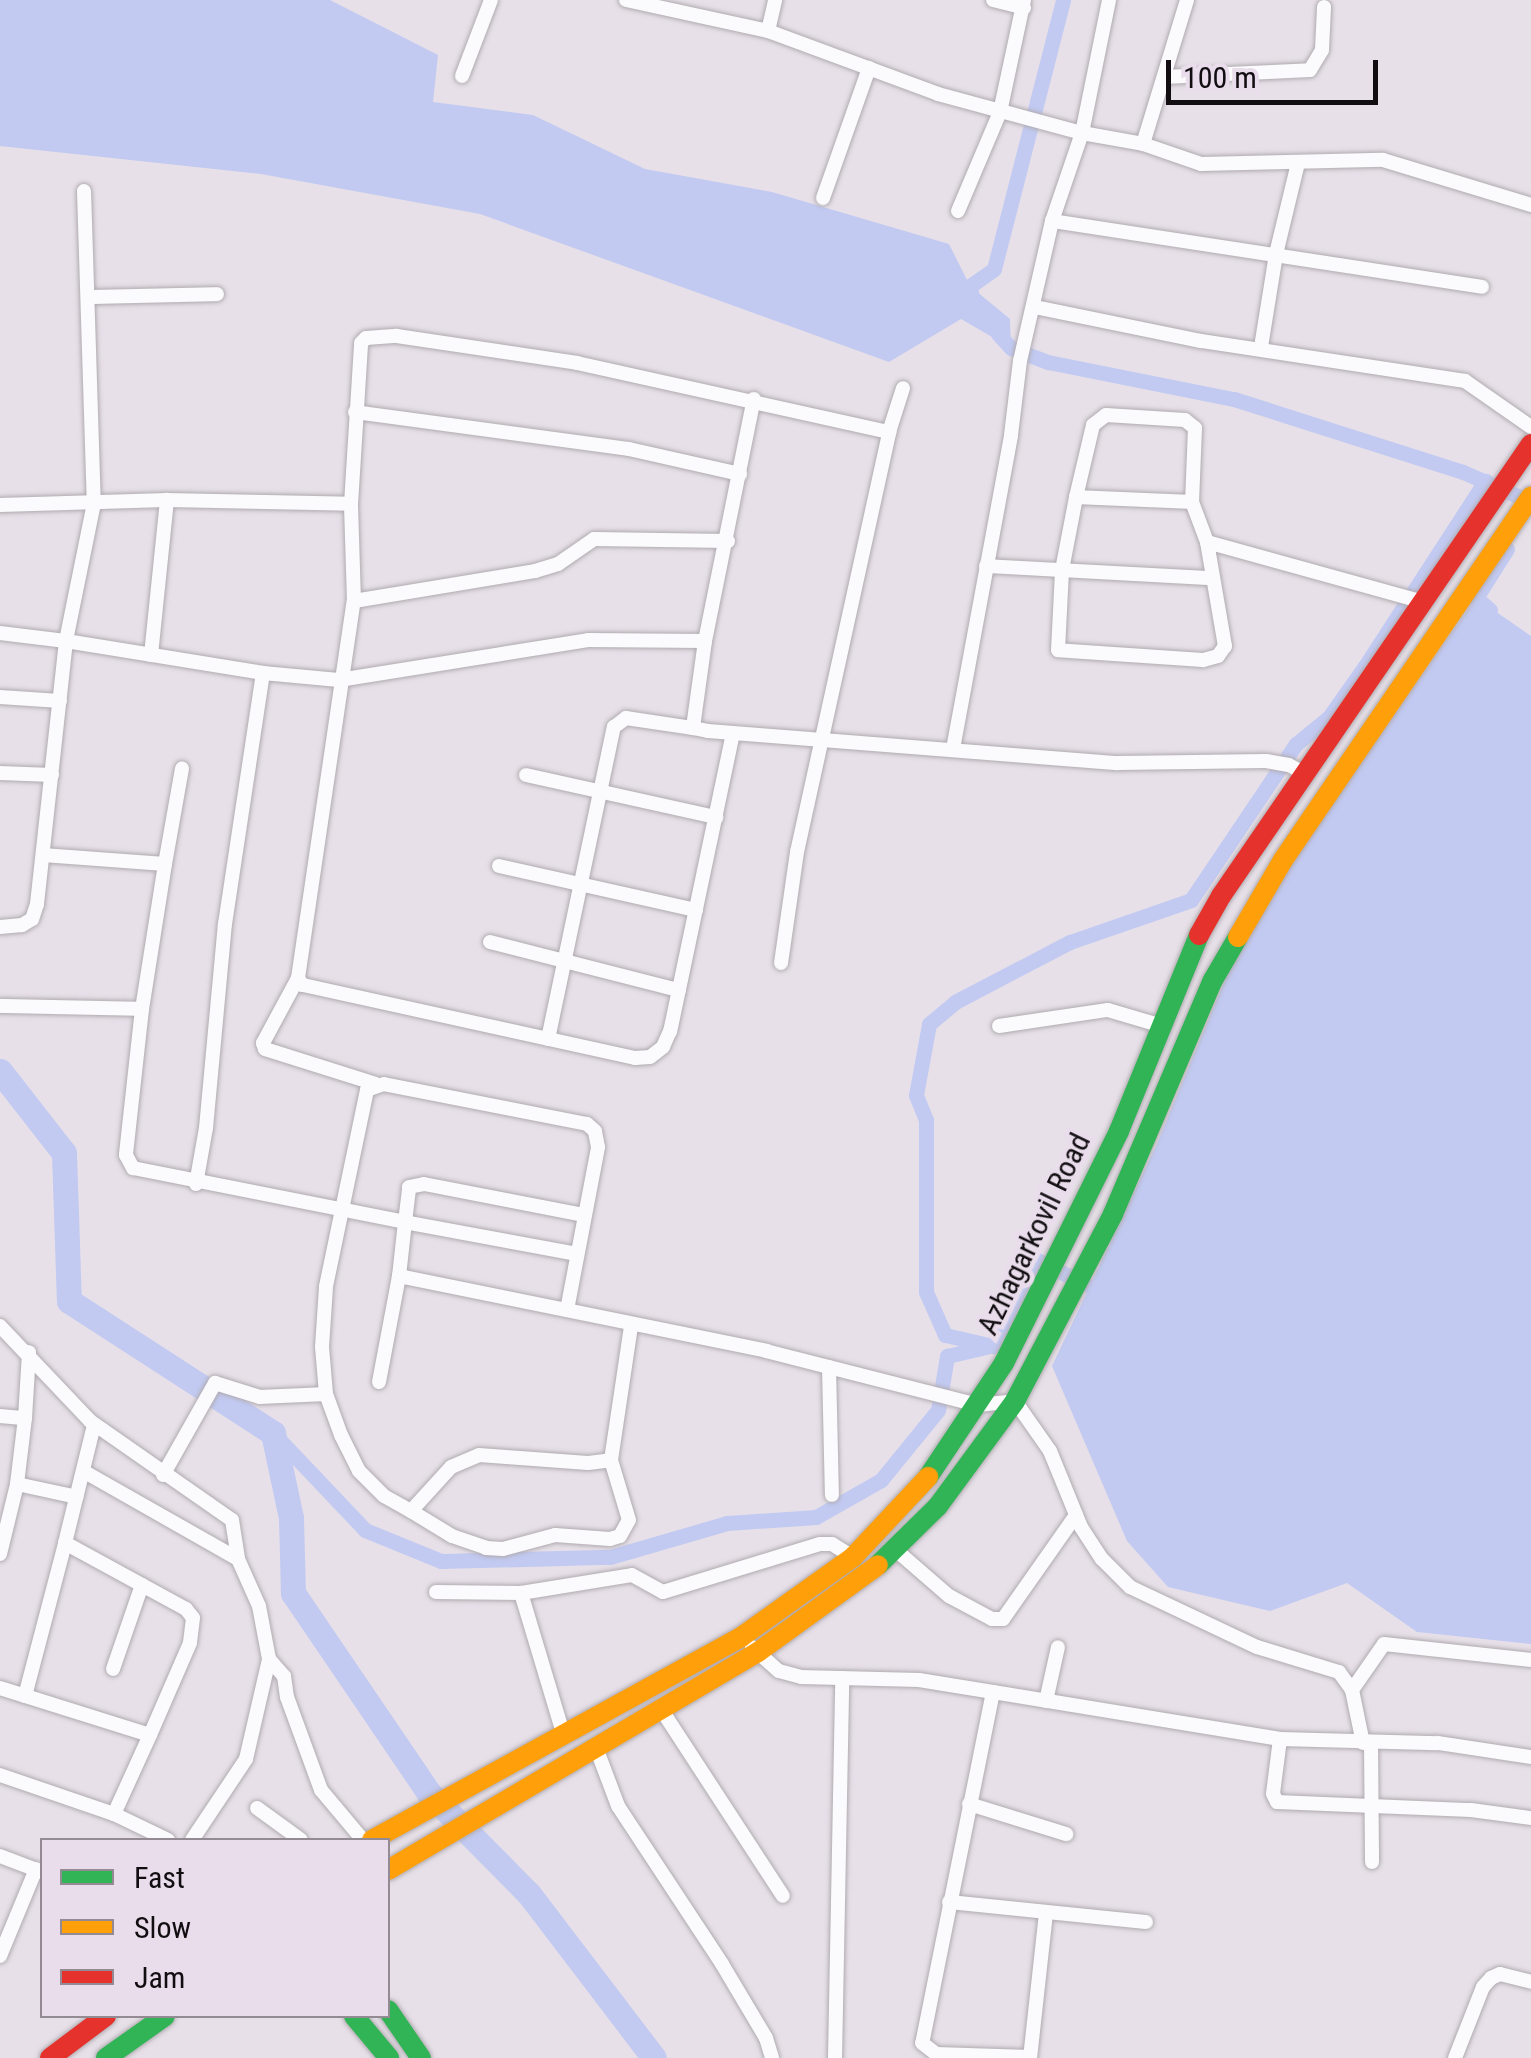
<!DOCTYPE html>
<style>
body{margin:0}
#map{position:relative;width:1531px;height:2058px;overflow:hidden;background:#e7e0e8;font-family:"Roboto Condensed",sans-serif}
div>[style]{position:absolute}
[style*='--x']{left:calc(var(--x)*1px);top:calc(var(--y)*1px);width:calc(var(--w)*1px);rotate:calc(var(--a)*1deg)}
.water>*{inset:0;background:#c2caf2}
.canal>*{height:15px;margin:-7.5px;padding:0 7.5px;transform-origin:7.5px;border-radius:7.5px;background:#c2caf2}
.river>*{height:25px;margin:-12.5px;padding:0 12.5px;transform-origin:12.5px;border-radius:12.5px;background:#c2caf2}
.roads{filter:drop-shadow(0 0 2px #b0abb0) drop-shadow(0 0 2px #b0abb0)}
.street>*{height:14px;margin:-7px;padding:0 7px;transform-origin:7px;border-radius:7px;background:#fbfafc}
.fast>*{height:20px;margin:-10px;padding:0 10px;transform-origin:10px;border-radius:10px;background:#30b455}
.slow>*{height:20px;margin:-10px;padding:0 10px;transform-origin:10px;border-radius:10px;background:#ff9f0a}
.jam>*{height:20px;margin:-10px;padding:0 10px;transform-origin:10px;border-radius:10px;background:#e5322d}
span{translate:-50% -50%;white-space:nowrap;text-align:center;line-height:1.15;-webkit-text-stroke:9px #e9ddeb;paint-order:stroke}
.street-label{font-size:30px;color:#110d11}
.legend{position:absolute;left:40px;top:1838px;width:350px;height:180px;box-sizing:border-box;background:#e9ddeb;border:2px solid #938a94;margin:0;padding:12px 18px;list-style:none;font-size:30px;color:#110d11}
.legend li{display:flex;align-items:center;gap:20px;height:50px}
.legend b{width:50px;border:2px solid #938a94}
.scale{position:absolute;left:1166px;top:60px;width:212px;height:45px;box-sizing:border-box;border:5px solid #110d11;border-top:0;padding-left:12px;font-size:30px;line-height:35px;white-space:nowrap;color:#110d11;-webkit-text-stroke:8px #e9ddeb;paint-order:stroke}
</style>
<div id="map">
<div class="water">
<div style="clip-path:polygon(0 0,330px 0,438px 55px,433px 102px,533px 115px,645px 169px,772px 192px,949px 244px,970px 286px,1010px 319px,1011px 348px,961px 319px,889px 362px,480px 214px,261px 174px,0 146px)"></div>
<div style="clip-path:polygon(1476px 598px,1531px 636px,1531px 1644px,1417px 1632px,1347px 1583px,1270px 1611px,1168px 1587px,1127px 1541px,1052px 1366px,1156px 1146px,1228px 973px,1285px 871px)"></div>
</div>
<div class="canal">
<div style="--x:973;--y:305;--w:19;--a:-99"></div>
<div style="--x:970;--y:286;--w:29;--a:-35"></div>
<div style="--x:994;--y:269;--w:278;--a:-75.6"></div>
<div style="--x:998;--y:334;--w:19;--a:47"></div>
<div style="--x:1011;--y:348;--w:40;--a:21"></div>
<div style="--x:1048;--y:362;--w:190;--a:11.3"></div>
<div style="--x:1234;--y:399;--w:240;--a:17.7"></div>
<div style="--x:1463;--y:472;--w:74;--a:23.8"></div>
<div style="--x:1490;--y:610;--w:18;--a:-139"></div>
<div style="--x:1476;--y:598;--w:58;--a:-57.7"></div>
<div style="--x:1087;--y:1285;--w:58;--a:-153.4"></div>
<div style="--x:1035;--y:1259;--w:97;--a:115.8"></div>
<div style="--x:993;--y:1346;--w:49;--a:-167.1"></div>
<div style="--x:945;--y:1335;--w:47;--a:-113.8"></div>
<div style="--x:926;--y:1292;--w:172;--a:-90"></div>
<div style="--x:926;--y:1120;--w:27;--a:-112"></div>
<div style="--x:916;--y:1095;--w:72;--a:-79.6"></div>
<div style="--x:929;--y:1024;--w:34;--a:-40"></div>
<div style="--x:955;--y:1002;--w:130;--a:-27.6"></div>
<div style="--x:1070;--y:942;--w:128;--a:-19.1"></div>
<div style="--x:1191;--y:900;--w:188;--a:-56.1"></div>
<div style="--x:1296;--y:744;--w:43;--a:-39.3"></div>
<div style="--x:1329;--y:717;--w:62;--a:-54.8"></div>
<div style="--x:1365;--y:666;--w:221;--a:-57"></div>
<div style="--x:273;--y:1433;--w:134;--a:46.5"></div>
<div style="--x:365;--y:1530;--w:82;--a:22.2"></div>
<div style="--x:441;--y:1561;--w:169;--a:-1.4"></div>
<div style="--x:610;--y:1557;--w:122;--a:-16.2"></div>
<div style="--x:727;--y:1523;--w:89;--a:-3.9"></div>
<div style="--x:816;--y:1517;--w:75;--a:-29.6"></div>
<div style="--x:881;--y:1480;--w:90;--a:-50.8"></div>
<div style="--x:938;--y:1410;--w:55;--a:-80.5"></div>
<div style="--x:947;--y:1356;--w:40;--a:-13"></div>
</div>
<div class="river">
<div style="--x:0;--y:1071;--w:104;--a:52"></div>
<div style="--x:64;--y:1153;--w:148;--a:88.1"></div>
<div style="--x:69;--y:1301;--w:243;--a:32.9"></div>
<div style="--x:273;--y:1433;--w:87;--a:78"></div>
<div style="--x:291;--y:1518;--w:75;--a:88.5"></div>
<div style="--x:293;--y:1593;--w:242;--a:55.8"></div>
<div style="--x:429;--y:1793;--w:142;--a:45.3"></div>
<div style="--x:529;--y:1894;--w:206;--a:52.7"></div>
</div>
<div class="roads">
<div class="street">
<div style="--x:626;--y:0;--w:145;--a:12.3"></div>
<div style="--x:768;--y:31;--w:181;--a:20.3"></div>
<div style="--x:938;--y:94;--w:149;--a:15.2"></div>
<div style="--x:1082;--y:133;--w:62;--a:10.2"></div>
<div style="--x:1143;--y:144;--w:61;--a:19"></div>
<div style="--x:1201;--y:164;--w:182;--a:-1.3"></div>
<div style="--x:1383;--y:160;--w:155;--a:16.9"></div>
<div style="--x:993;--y:0;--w:32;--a:14"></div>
<div style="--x:768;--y:31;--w:32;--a:-77"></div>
<div style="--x:462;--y:76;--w:81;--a:-69.1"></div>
<div style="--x:1164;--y:77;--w:146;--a:-2.7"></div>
<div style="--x:1310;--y:70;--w:23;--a:-59"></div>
<div style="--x:1322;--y:50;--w:43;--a:-87.3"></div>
<div style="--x:1143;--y:144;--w:151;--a:-73"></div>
<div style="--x:84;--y:191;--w:312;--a:88.2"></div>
<div style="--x:94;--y:503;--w:141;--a:101.5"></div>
<div style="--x:66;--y:641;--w:200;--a:9.2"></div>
<div style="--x:263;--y:673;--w:76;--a:5.3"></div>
<div style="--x:339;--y:680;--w:252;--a:-9.1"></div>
<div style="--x:588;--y:640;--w:117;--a:0.5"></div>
<div style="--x:705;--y:641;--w:88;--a:97.9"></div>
<div style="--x:693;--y:728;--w:15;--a:11"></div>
<div style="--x:708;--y:731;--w:411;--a:4.5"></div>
<div style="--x:1118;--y:763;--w:148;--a:-0.8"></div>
<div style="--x:1266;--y:761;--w:23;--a:10"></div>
<div style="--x:1289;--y:765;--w:21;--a:29"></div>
<div style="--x:823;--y:198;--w:138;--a:-70.5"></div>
<div style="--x:958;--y:211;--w:108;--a:-67"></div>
<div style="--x:1000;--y:112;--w:115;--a:-77.9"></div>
<div style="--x:1052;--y:221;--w:435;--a:8.7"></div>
<div style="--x:88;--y:297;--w:129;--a:-1.3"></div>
<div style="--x:1035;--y:307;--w:169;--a:11.6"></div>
<div style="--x:1201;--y:341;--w:267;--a:8.6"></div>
<div style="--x:1465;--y:381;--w:80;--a:34.9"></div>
<div style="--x:1261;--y:347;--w:94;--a:-80.8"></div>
<div style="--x:1276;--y:254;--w:94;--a:-76.4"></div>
<div style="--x:355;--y:412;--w:276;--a:7.7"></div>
<div style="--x:629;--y:449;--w:114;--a:12.7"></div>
<div style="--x:1106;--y:415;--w:79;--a:3.6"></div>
<div style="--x:1185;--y:420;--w:13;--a:39"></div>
<div style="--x:1195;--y:428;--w:74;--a:92.3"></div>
<div style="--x:1192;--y:502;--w:43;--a:69.4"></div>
<div style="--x:1207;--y:542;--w:106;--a:80.2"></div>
<div style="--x:1225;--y:646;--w:12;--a:125"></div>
<div style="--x:1218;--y:656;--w:16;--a:165"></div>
<div style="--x:1203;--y:660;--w:145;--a:-176.1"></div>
<div style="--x:1058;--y:650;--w:80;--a:-87.1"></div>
<div style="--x:1062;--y:570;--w:74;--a:-79.1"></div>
<div style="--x:1076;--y:497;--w:74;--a:-76.7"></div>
<div style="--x:1093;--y:425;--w:16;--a:-38"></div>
<div style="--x:1076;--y:497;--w:116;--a:2.5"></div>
<div style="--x:0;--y:505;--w:167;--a:-1.7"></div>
<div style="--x:167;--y:500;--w:184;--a:1.2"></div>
<div style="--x:1207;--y:542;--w:221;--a:15.5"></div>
<div style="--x:986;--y:566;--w:224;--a:3.1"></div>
<div style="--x:354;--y:601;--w:183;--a:-9.4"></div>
<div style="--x:535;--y:571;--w:24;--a:-17"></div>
<div style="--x:558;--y:564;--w:44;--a:-34.8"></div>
<div style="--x:594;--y:539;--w:134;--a:0.9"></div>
<div style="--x:0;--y:633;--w:66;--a:6.9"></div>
<div style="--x:66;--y:641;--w:265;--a:96.3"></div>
<div style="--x:37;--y:904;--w:16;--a:108"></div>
<div style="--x:32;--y:919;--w:12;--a:149"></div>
<div style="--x:22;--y:925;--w:22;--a:175"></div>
<div style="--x:705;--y:641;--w:247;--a:-78.6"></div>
<div style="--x:151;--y:655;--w:156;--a:-84.1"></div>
<div style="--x:0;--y:697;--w:60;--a:3.8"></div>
<div style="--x:733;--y:733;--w:305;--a:101.9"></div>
<div style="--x:670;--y:1031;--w:17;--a:114"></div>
<div style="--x:663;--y:1047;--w:16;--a:142"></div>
<div style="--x:650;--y:1057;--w:15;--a:176"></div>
<div style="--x:635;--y:1058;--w:341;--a:-167.6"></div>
<div style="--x:302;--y:985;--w:8;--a:-120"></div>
<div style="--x:298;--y:978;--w:381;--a:-81.6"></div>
<div style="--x:354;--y:601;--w:97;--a:-91.8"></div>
<div style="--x:351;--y:504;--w:161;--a:-86.4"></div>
<div style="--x:361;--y:343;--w:7;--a:-45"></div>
<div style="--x:366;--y:338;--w:31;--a:-4"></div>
<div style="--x:397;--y:336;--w:182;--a:8.5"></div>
<div style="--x:577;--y:363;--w:320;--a:12.5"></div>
<div style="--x:953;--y:749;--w:319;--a:-79.5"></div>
<div style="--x:1011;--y:435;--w:75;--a:-83.1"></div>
<div style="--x:1020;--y:361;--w:144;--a:-77.1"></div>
<div style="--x:1052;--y:221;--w:93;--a:-71.2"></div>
<div style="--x:1082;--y:133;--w:136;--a:-78.5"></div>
<div style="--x:0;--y:773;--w:52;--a:2.2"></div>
<div style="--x:526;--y:775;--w:195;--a:12.5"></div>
<div style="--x:43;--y:855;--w:122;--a:4.2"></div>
<div style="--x:165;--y:864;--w:147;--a:99"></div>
<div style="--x:165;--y:864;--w:97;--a:-79.9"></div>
<div style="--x:499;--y:866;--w:202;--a:12.6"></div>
<div style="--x:490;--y:942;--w:195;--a:14.3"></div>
<div style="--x:781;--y:963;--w:112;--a:-81.8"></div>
<div style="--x:797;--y:852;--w:430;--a:-77.6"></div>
<div style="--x:889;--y:432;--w:46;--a:-72.3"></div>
<div style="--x:298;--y:978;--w:74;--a:118.3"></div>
<div style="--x:263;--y:1043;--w:6;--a:72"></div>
<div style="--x:265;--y:1049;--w:116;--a:17.5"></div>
<div style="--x:0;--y:1006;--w:142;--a:1.2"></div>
<div style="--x:142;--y:1009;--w:147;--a:96.3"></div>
<div style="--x:126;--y:1155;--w:15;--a:62"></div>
<div style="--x:133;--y:1168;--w:277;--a:11.2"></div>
<div style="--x:405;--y:1222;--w:54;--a:96.3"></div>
<div style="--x:399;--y:1276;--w:375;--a:11.5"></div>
<div style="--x:766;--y:1351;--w:219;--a:14.3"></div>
<div style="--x:978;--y:1405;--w:37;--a:-6"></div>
<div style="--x:1015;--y:1401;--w:61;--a:55"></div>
<div style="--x:1050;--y:1451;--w:82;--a:67.8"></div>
<div style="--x:1081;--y:1527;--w:38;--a:57"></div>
<div style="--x:1102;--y:1559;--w:40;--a:45"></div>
<div style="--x:1130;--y:1587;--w:140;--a:25.3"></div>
<div style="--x:1257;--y:1647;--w:86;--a:17"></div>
<div style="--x:1339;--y:1672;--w:22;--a:54"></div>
<div style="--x:1352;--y:1690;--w:54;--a:78.3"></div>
<div style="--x:999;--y:1026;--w:110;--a:-8.4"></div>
<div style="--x:1108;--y:1010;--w:53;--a:16.4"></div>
<div style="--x:548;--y:1039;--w:319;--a:-78.1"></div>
<div style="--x:614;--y:727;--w:15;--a:-37"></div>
<div style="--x:626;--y:718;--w:68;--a:8.5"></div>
<div style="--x:196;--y:1184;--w:57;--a:-79.9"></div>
<div style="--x:206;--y:1128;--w:205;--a:-84.7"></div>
<div style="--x:225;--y:924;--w:254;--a:-81.4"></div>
<div style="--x:577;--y:1254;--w:175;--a:-169.5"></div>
<div style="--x:405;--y:1222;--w:35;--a:-83"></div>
<div style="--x:409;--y:1187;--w:15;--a:-11"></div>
<div style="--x:424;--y:1184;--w:162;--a:11"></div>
<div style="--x:567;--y:1310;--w:166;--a:-79.2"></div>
<div style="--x:598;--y:1147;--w:16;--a:-101"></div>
<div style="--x:595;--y:1131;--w:11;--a:-139"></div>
<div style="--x:587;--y:1124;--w:207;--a:-168.9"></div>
<div style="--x:384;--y:1084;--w:18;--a:161"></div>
<div style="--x:367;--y:1090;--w:201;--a:101.8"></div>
<div style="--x:326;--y:1287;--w:60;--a:93.8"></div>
<div style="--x:322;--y:1347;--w:47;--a:85.1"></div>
<div style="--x:326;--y:1394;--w:44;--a:69.9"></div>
<div style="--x:341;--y:1435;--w:40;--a:63.4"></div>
<div style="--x:359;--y:1471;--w:35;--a:45"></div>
<div style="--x:384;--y:1496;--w:31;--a:29"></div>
<div style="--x:411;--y:1511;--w:59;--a:-47.7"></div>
<div style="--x:451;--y:1467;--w:30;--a:-23"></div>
<div style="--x:479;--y:1455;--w:109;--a:4.2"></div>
<div style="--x:588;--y:1463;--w:23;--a:-7"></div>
<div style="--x:611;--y:1460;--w:135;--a:-81.5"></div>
<div style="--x:0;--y:1326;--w:131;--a:46.5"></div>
<div style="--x:90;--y:1421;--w:173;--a:34.9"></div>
<div style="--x:232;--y:1520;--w:39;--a:81"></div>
<div style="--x:238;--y:1559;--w:51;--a:65.9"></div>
<div style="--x:259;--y:1606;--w:54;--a:79.3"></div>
<div style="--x:269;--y:1659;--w:23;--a:49"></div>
<div style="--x:284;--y:1676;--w:21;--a:82"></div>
<div style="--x:287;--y:1697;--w:99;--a:69.9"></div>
<div style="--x:321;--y:1790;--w:65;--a:50"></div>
<div style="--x:829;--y:1367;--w:128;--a:88.7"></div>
<div style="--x:379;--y:1382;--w:108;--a:-79.3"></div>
<div style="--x:0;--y:1416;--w:25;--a:5"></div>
<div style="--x:25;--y:1418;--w:66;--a:-86.5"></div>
<div style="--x:94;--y:1425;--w:122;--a:103.8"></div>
<div style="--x:65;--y:1543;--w:138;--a:28.6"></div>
<div style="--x:186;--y:1609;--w:11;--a:52"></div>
<div style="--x:193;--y:1618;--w:25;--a:97"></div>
<div style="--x:190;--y:1643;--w:100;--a:113.5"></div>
<div style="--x:83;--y:1471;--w:178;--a:29.6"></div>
<div style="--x:163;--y:1475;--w:106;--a:-60.5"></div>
<div style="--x:215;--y:1383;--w:47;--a:17.3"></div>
<div style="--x:260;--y:1397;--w:66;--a:-2.6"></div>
<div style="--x:17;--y:1484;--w:61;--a:12.2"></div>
<div style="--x:411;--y:1511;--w:48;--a:31.4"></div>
<div style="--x:452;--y:1536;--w:36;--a:19"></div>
<div style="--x:486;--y:1548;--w:17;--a:3"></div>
<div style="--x:503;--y:1549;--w:54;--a:-15.1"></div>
<div style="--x:555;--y:1535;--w:55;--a:4.2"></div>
<div style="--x:610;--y:1539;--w:10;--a:-17"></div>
<div style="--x:620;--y:1536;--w:18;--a:-61"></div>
<div style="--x:629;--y:1520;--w:63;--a:-106.7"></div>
<div style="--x:897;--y:1551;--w:69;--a:40.9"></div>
<div style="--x:949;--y:1596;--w:49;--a:28.1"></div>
<div style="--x:992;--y:1619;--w:11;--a:0"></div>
<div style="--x:1003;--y:1619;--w:127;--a:-54.9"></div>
<div style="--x:0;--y:1554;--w:72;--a:-76.3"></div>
<div style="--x:17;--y:1484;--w:66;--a:-83.1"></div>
<div style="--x:436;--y:1592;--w:85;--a:0.7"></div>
<div style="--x:521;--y:1593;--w:112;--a:-9.2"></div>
<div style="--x:632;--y:1575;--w:35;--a:29"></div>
<div style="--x:663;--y:1592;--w:164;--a:-17"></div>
<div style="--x:820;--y:1544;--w:12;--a:0"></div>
<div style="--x:832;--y:1544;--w:25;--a:32"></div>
<div style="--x:521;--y:1593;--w:146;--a:73.3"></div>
<div style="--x:752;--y:1647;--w:36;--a:42"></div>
<div style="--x:779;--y:1671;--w:23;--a:15"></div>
<div style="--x:801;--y:1677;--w:118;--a:1.5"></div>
<div style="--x:919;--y:1680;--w:75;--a:9.2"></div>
<div style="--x:993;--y:1692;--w:358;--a:101.4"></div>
<div style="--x:922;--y:2043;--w:18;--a:38"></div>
<div style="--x:936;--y:2054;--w:94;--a:1.8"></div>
<div style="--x:113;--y:1669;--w:89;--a:-71"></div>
<div style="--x:0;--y:1688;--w:157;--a:17.4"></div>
<div style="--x:150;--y:1735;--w:87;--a:114.5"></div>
<div style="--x:114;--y:1814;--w:60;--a:25.7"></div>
<div style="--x:1352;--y:1690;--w:56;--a:-55.2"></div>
<div style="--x:1384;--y:1644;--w:148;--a:6.2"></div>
<div style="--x:993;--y:1692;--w:291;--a:9.3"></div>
<div style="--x:1280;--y:1739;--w:158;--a:1.5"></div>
<div style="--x:1438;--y:1743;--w:94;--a:8.6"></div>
<div style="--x:25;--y:1696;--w:158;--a:-75.3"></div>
<div style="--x:1046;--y:1701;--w:55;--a:-77.5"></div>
<div style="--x:661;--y:1709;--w:223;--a:56.9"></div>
<div style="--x:1280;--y:1739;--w:55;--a:97.3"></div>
<div style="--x:1273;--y:1794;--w:9;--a:63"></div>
<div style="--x:1277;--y:1802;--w:194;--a:2.4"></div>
<div style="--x:1471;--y:1810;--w:61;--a:7.6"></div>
<div style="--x:1371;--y:1743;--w:119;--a:89.5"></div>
<div style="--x:595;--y:1745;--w:65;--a:69.3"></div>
<div style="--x:618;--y:1806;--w:189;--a:56.6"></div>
<div style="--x:722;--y:1964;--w:86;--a:59.3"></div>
<div style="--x:766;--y:2038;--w:21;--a:73"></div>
<div style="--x:0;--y:1775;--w:120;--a:18.9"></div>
<div style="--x:969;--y:1804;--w:102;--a:17.2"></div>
<div style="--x:257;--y:1808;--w:54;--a:36"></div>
<div style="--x:192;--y:1840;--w:97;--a:-56.3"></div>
<div style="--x:246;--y:1759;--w:103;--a:-77"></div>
<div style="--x:0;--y:1856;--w:45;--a:20.9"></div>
<div style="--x:949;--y:1902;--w:198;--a:5.8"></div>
<div style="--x:0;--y:1956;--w:94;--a:-67.5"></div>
<div style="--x:835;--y:2058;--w:380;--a:-88.9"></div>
<div style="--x:1030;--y:2058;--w:147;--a:-83.7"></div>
<div style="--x:1455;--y:2058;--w:76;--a:-68.5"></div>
<div style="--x:1483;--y:1987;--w:12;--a:-48"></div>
<div style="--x:1491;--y:1978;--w:10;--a:-24"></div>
<div style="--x:1500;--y:1974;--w:32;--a:14"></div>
</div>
<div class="fast">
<div style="--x:928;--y:1477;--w:137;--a:-56.3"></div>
<div style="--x:1004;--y:1363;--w:259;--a:-63.6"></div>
<div style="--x:1119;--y:1131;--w:212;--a:-67.8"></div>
<div style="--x:878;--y:1565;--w:84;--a:-44.5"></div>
<div style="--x:938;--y:1506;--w:130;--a:-53.7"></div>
<div style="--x:1015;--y:1401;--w:211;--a:-62.3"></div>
<div style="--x:1113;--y:1214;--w:254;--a:-66.9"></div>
<div style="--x:1213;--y:980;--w:50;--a:-59.8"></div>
<div style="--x:388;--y:2010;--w:58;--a:55.5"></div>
<div style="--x:354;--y:2016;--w:55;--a:50.2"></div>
<div style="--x:106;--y:2058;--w:72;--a:-35.4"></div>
</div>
<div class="slow">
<div style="--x:1238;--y:937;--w:89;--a:-59.7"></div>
<div style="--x:1283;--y:860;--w:440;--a:-55.7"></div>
<div style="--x:372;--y:1840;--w:421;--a:-28.8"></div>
<div style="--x:741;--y:1637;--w:138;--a:-35.5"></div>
<div style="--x:853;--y:1557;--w:110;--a:-46.8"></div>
<div style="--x:388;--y:1870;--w:429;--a:-30.5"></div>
<div style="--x:758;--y:1652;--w:148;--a:-35.9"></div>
</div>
<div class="jam">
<div style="--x:1199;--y:935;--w:45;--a:-60.6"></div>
<div style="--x:1221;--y:896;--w:548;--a:-55.56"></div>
<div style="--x:50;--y:2058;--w:70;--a:-36.9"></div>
</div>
</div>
<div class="street-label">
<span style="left:1034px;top:1234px;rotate:-64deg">Azhagarkovil Road</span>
</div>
<ul class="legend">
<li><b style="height:12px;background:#30b455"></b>Fast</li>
<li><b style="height:12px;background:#ff9f0a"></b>Slow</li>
<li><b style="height:12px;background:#e5322d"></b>Jam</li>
</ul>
<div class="scale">100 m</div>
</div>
